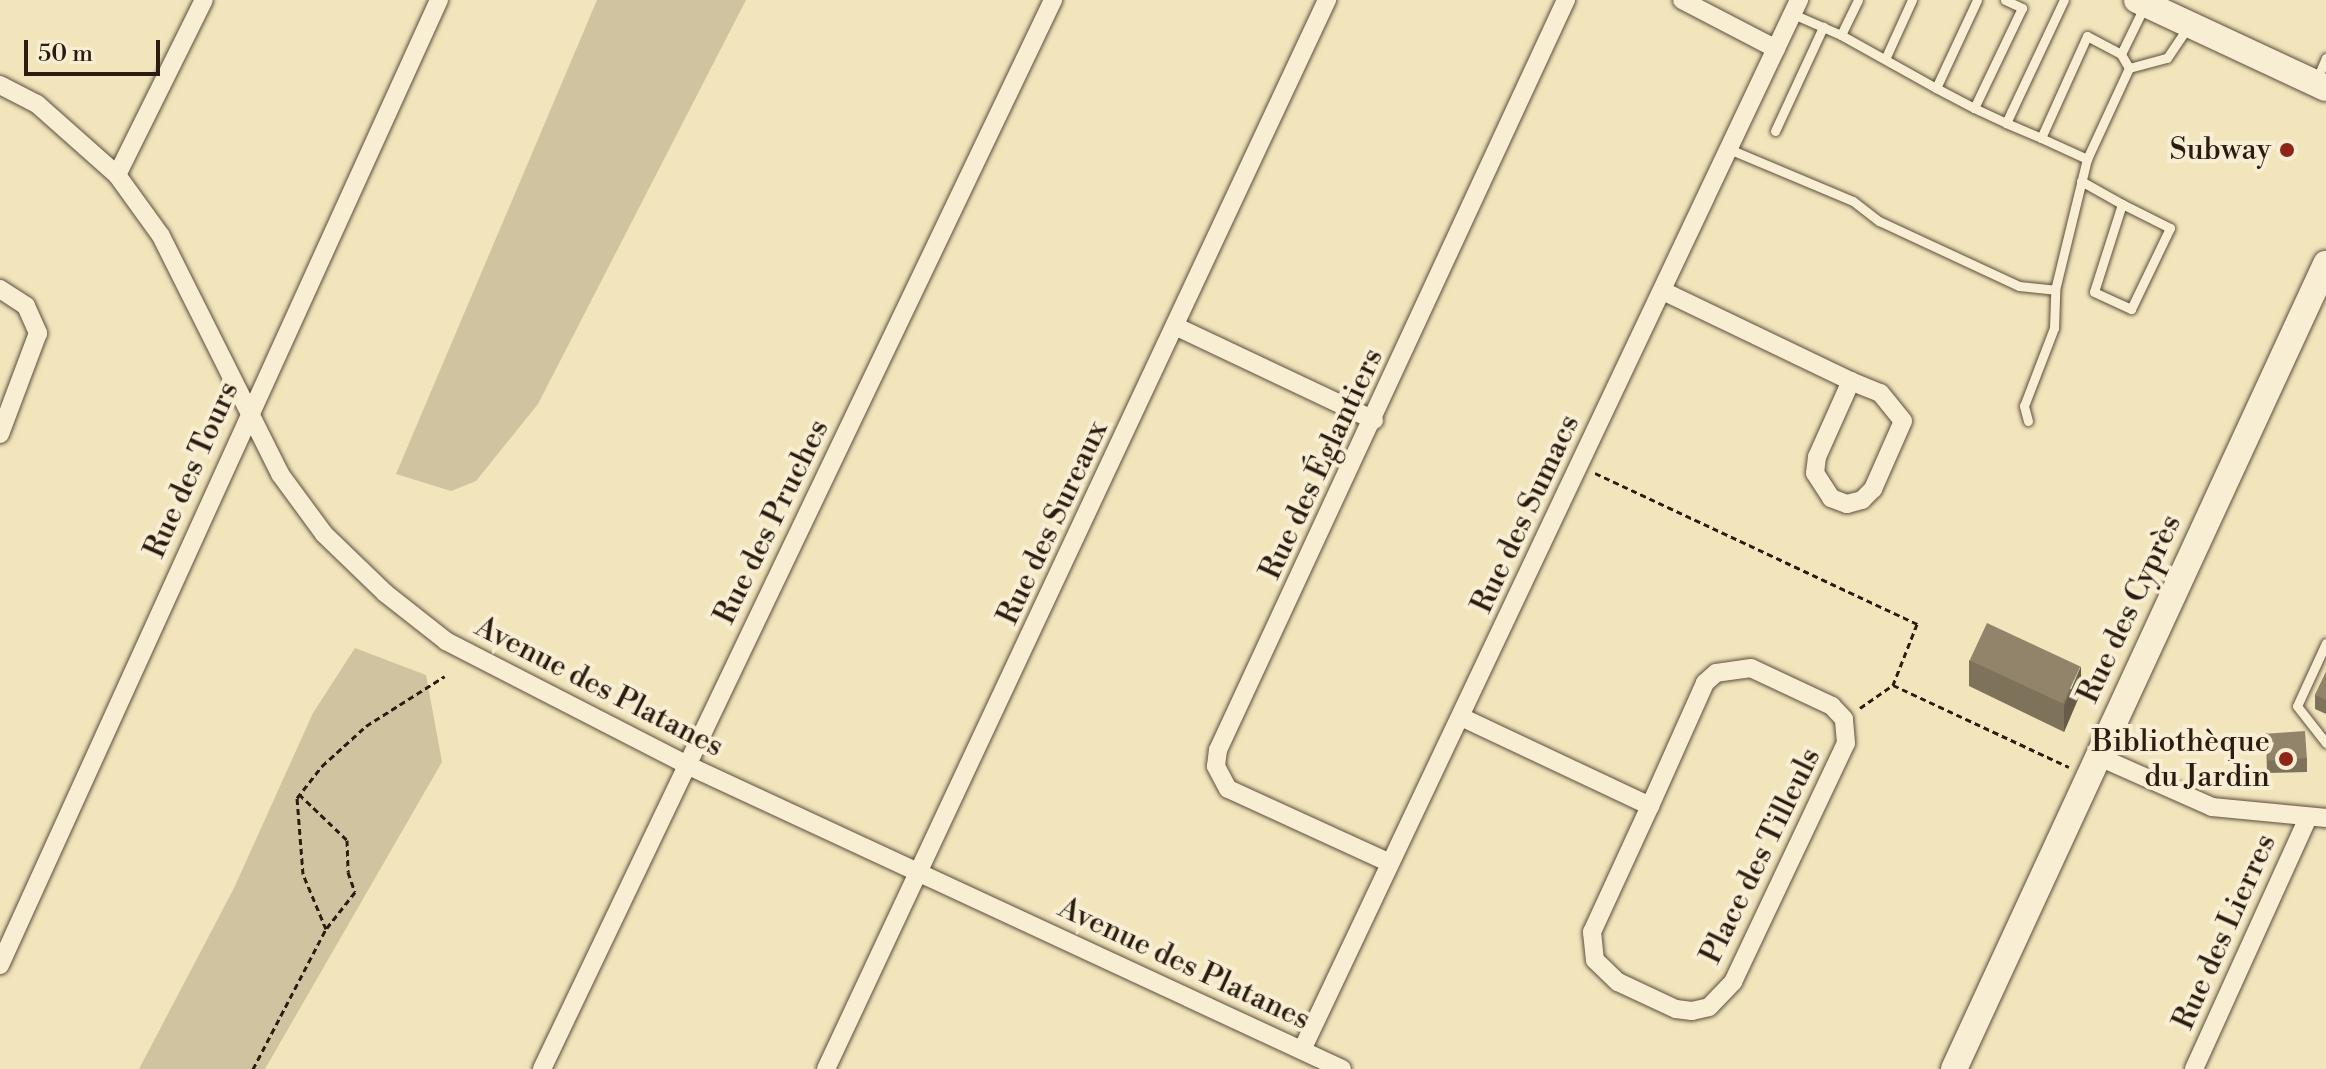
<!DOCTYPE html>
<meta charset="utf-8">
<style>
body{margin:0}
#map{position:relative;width:2326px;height:1069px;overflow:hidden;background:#f2e5bc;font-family:"Libre Bodoni",serif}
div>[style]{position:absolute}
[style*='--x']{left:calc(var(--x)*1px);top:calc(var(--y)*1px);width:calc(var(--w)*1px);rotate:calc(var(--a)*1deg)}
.green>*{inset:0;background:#d0c39f}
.path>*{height:3px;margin-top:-1.5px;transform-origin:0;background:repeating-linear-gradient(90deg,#2b1b11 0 6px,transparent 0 10px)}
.roads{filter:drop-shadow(0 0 2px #5d4e3c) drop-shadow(0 0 2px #5d4e3c)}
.lane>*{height:9px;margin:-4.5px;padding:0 4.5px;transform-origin:4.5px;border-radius:4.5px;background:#f7eed3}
.street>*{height:18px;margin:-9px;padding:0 9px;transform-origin:9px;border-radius:9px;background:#f7eed3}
.secondary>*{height:26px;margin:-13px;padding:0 13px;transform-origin:13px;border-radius:13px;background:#f7eed3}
.wall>*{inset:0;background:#7e725b}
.shaded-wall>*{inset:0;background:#665c4a}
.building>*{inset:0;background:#92846a;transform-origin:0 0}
.dots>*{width:22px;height:22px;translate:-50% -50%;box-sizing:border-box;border:4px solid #f7eed3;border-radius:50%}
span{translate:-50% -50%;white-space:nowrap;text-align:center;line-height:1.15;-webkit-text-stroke:8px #f7eed3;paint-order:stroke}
.poi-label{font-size:30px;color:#2b1b11}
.right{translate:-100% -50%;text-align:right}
.street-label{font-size:30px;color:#2b1b11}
.scale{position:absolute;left:24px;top:40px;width:136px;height:36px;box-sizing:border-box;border:4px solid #2b1b11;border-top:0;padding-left:10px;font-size:24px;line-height:28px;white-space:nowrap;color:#2b1b11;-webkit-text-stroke:6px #f7eed3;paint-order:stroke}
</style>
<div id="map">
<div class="green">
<div style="clip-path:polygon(597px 0,746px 0,538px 404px,476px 481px,451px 491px,396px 474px)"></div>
<div style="clip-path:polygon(355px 648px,426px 675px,442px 762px,265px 1069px,139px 1069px,234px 888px,313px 713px)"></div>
</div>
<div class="path">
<div style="--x:1595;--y:473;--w:356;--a:25.1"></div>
<div style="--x:1917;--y:624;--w:66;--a:111.5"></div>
<div style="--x:1893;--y:685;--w:194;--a:25"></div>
<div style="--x:1860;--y:708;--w:40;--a:-34.9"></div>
<div style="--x:299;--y:794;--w:66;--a:43.8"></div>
<div style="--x:347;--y:840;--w:32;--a:88"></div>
<div style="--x:348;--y:872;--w:21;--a:71"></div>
<div style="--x:355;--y:892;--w:47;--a:128.1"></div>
<div style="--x:253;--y:1069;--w:158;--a:-62.5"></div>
<div style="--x:326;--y:929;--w:60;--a:-112.7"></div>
<div style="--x:303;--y:874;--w:76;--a:-94.5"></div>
<div style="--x:297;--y:798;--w:41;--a:-52"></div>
<div style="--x:322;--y:766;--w:59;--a:-42.3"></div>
<div style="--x:366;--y:726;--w:93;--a:-32.3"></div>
</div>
<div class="roads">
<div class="lane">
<div style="--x:1858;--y:0;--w:39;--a:116"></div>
<div style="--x:1841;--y:35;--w:109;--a:29.2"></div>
<div style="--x:1936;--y:88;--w:97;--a:-65"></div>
<div style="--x:2005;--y:0;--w:19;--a:25"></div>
<div style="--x:2022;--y:8;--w:111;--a:115.6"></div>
<div style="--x:1974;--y:108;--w:35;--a:25"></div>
<div style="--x:2006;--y:123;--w:136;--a:-64.8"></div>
<div style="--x:1793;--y:14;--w:52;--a:23.6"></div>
<div style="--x:1886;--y:57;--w:63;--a:-65.5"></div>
<div style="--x:2129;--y:68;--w:39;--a:-15"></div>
<div style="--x:2167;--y:58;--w:37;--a:-56"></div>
<div style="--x:2317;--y:79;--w:23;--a:-67"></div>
<div style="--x:1936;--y:88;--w:43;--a:27.8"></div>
<div style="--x:2006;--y:123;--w:38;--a:23"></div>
<div style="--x:2041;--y:138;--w:112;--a:-65.7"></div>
<div style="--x:2087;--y:36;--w:38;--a:28"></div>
<div style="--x:2121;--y:54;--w:52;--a:-63.9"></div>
<div style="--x:1775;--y:131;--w:115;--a:-65.2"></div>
<div style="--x:2041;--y:138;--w:51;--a:24.5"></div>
<div style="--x:2087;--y:159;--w:100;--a:-65.2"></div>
<div style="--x:2129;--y:68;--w:16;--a:-120"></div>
<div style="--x:1729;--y:149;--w:134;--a:22.8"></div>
<div style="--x:1853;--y:201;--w:33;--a:38"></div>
<div style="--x:1879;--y:221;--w:154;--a:24.9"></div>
<div style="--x:2019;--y:286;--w:36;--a:6"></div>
<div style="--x:2055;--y:290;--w:135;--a:-76.3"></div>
<div style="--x:2081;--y:181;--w:47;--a:29.3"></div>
<div style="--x:2122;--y:204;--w:92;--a:107.7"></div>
<div style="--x:2094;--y:292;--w:41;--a:24.7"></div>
<div style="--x:2131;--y:309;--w:90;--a:-64.3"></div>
<div style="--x:2170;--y:228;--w:54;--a:-153.4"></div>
<div style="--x:2028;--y:421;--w:16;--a:-105"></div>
<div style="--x:2024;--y:406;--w:84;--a:-69"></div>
<div style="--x:2054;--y:328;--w:38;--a:-88"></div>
<div style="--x:2326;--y:643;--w:69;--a:114.7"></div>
<div style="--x:2297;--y:706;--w:47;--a:51.9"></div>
</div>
<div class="street">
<div style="--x:1682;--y:0;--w:106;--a:27.5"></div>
<div style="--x:0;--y:85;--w:42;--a:27.2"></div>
<div style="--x:37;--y:104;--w:107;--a:41.6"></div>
<div style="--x:117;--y:175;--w:75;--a:54.2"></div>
<div style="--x:161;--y:236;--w:266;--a:63.4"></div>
<div style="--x:280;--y:474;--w:74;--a:53.7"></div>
<div style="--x:324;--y:534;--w:85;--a:44"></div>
<div style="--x:385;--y:593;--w:78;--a:38.2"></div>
<div style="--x:446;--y:641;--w:271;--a:27.2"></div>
<div style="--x:687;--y:765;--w:722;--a:24.9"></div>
<div style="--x:117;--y:175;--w:195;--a:-63.6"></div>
<div style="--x:0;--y:289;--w:31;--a:33"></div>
<div style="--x:26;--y:306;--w:30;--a:66"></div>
<div style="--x:38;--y:333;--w:108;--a:110.6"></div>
<div style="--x:1663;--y:291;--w:208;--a:25.6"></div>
<div style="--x:1851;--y:381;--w:83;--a:114.1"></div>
<div style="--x:1817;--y:457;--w:16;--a:97"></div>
<div style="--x:1815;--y:473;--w:30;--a:57"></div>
<div style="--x:1831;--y:498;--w:17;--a:21"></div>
<div style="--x:1847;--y:504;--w:16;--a:-15"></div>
<div style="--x:1862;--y:500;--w:16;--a:-45"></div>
<div style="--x:1873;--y:489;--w:74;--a:-66.2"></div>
<div style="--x:1903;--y:421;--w:36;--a:-129"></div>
<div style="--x:1880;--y:393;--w:31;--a:-158"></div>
<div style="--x:1177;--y:327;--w:218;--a:25.3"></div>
<div style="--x:1461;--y:717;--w:209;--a:25.2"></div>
<div style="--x:1650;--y:806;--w:139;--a:114.7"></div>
<div style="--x:1592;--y:932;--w:28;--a:84"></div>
<div style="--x:1595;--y:960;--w:32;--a:44"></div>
<div style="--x:1618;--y:982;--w:64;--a:25"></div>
<div style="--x:1676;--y:1009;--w:16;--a:7"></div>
<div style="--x:1692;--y:1011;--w:17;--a:-13"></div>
<div style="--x:1709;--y:1007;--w:35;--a:-46"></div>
<div style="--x:1733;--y:982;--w:264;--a:-64.7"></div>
<div style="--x:1846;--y:743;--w:24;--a:-95"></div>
<div style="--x:1844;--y:719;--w:18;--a:-133"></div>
<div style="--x:1832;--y:706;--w:89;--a:-154.9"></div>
<div style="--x:1751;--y:668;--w:35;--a:172"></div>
<div style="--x:1716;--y:673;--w:15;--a:138"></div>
<div style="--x:1705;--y:683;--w:135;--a:114.1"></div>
<div style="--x:2097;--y:756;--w:126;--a:23.9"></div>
<div style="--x:2212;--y:807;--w:115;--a:5.5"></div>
<div style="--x:1390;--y:863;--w:178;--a:-155.4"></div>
<div style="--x:1228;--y:789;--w:26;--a:-118"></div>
<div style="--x:1216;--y:766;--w:16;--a:-83"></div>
<div style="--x:1218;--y:750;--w:827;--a:-65.11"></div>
<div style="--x:0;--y:965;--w:1060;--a:-65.54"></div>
<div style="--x:1302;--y:1050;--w:1162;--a:-64.67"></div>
<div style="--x:542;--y:1069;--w:1185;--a:-64.45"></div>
<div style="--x:826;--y:1069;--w:1181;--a:-64.89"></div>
<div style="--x:2194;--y:1069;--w:276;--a:-65.6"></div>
</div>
<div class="secondary">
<div style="--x:2137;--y:0;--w:208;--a:25"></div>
<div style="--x:1954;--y:1069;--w:887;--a:-65.2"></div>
</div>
</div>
<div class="wall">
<div style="clip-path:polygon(1969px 660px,2081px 692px,2064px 732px,1969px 686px)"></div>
<div style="clip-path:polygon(2326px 672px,2326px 714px,2315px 709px,2315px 695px)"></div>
<div style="clip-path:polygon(2266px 733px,2307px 758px,2307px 772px,2267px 773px)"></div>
</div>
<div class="shaded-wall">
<div style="clip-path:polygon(2081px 666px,2081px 692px,2064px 732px,2064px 706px)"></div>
</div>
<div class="building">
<div style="left:1987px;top:623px;width:103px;height:41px;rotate:25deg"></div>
<div style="clip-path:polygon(2326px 672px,2326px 700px,2315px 695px)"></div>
<div style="left:2305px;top:731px;width:27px;height:39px;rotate:86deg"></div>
</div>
<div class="dots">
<div style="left:2287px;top:150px;background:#8f2418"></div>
<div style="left:2286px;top:759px;background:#8f2418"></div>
</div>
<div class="poi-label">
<span class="right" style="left:2271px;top:150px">Subway</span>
<span class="right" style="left:2270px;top:759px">Bibliothèque<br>du Jardin</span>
</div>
<div class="street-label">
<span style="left:1322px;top:464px;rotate:-65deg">Rue des Églantiers</span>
<span style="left:192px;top:470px;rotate:-66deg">Rue des Tours</span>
<span style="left:1526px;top:514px;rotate:-65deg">Rue des Sumacs</span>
<span style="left:772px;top:522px;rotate:-64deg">Rue des Pruches</span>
<span style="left:1053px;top:523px;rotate:-65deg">Rue des Sureaux</span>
<span style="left:2130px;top:609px;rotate:-65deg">Rue des Cyprès</span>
<span style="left:599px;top:687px;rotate:27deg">Avenue des Platanes</span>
<span style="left:1761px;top:856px;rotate:-64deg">Place des Tilleuls</span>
<span style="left:2225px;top:932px;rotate:-66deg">Rue des Lierres</span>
<span style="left:1184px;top:964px;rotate:25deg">Avenue des Platanes</span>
</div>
<div class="scale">50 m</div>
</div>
